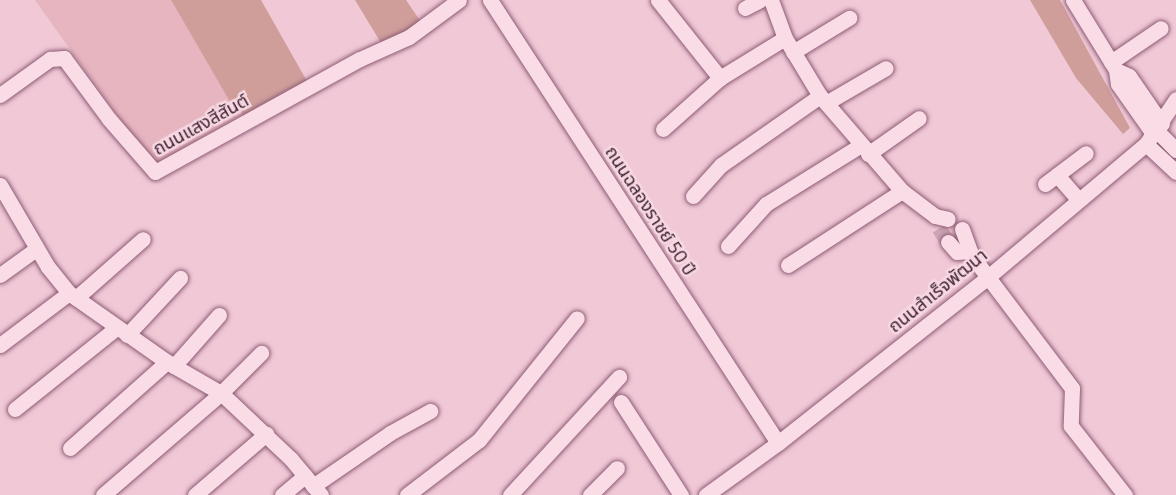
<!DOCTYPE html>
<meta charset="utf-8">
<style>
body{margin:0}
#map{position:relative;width:1176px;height:495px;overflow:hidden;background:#f0c8d6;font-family:Bitter,"Noto Sans Thai",serif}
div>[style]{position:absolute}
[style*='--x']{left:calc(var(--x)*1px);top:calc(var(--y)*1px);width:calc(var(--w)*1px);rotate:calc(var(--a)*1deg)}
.farmland>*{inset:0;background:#e6b5bf}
.green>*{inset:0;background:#cf9e9b}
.minor-tunnel>*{height:15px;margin-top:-7.5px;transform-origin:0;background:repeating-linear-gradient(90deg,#cca6b5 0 15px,transparent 0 23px)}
.roads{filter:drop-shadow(0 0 2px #8d5c75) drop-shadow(0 0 2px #8d5c75)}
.minor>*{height:15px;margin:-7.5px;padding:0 7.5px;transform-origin:7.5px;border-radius:7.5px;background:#fadce6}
span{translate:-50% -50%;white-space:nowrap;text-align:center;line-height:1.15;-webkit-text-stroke:5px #f7d8e2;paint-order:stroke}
.street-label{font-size:18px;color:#3d2030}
</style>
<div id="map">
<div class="farmland">
<div style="clip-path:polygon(35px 0,171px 0,230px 102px,244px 116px,159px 166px,151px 163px)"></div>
</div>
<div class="green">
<div style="clip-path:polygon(171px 0,261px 0,308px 83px,244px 116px,230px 102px)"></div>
<div style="clip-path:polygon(355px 0,406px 0,421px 22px,401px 37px,381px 43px)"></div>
<div style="clip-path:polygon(1030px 0,1060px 0,1130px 128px,1123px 134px,1076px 78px)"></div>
</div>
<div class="minor-tunnel">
<div style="--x:939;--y:228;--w:17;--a:57"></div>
</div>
<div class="roads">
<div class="minor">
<div style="--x:490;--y:0;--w:528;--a:56.97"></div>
<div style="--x:658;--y:0;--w:100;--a:51.5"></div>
<div style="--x:771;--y:0;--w:40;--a:69.8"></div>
<div style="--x:785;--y:38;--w:68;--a:58.9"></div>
<div style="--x:820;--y:96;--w:125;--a:49.2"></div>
<div style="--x:902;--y:191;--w:41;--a:37.1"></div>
<div style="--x:935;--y:216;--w:13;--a:13"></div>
<div style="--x:1073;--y:0;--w:82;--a:58.4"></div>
<div style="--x:1116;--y:70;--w:14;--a:82"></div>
<div style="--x:1118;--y:84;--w:62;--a:54.8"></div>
<div style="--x:745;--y:8;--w:17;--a:-28"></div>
<div style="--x:793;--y:52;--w:66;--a:-31.3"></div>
<div style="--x:1111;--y:62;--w:60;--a:-34.2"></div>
<div style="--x:1116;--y:70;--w:14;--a:25"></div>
<div style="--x:1129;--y:76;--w:58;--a:55.5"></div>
<div style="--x:0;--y:95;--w:62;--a:-35.8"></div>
<div style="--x:50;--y:59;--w:14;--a:-4"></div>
<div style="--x:64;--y:58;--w:76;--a:53.6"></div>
<div style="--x:109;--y:119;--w:70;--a:49"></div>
<div style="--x:155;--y:172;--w:234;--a:-28.9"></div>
<div style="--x:360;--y:59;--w:54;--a:-24.2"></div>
<div style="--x:409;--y:37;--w:62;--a:-36.5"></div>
<div style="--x:826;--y:103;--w:69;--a:-30.3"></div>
<div style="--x:663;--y:129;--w:76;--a:-41.8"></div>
<div style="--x:720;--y:78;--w:76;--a:-31.6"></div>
<div style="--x:1157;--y:131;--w:27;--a:45"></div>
<div style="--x:1146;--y:144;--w:41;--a:43"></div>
<div style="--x:868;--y:154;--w:62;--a:-35.2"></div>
<div style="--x:1057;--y:175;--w:32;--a:49"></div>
<div style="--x:1045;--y:184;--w:51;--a:-37.1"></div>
<div style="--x:0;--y:185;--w:95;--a:59.7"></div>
<div style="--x:48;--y:267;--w:33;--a:51"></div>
<div style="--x:69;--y:293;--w:120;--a:35.1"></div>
<div style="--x:167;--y:362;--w:62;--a:29.9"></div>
<div style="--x:221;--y:393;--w:96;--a:43.3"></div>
<div style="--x:291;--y:459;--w:47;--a:50.2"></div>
<div style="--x:693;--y:196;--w:42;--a:-47.9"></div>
<div style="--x:721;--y:165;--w:121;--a:-34.9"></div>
<div style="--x:962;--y:229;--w:29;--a:70"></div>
<div style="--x:972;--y:256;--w:166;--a:52.9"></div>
<div style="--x:1072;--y:388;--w:38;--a:92"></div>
<div style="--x:1071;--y:426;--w:88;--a:52"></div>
<div style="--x:948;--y:242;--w:13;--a:48"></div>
<div style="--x:957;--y:252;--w:13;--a:-4"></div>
<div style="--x:728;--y:246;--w:57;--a:-47.9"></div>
<div style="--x:766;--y:204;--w:112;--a:-31.8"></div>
<div style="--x:788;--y:265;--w:136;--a:-33"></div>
<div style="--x:0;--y:275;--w:44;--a:-35.8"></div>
<div style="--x:76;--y:298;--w:89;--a:-41.4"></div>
<div style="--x:127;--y:335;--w:78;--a:-47.1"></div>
<div style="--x:0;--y:345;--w:86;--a:-37"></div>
<div style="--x:174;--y:366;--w:68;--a:-48.6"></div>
<div style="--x:621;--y:402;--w:111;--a:57.2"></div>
<div style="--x:15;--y:409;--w:129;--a:-38.7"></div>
<div style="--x:70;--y:448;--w:130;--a:-41.6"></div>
<div style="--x:313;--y:486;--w:93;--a:-34.5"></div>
<div style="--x:390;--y:433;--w:46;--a:-28.8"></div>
<div style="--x:103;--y:495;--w:156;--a:-40.8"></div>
<div style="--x:221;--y:393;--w:57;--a:-45"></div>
<div style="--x:195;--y:495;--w:94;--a:-40.7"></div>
<div style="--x:282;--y:495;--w:30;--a:-40"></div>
<div style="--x:407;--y:495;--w:91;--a:-37.4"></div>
<div style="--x:479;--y:440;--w:156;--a:-51.2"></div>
<div style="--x:510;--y:495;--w:161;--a:-47.3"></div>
<div style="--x:590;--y:495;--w:38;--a:-45"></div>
<div style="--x:706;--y:495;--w:89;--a:-35.8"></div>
<div style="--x:778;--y:443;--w:268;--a:-38.3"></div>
<div style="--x:988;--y:277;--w:207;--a:-40.1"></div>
<div style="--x:1146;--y:144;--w:54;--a:-56.3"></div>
</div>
</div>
<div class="street-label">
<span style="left:201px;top:125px;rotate:-29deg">ถนนแสงสีสันต์</span>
<span style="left:650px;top:211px;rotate:57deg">ถนนฉลองราชย์ 50 ปี</span>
<span style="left:938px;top:291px;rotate:-39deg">ถนนสำเร็จพัฒนา</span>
</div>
</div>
